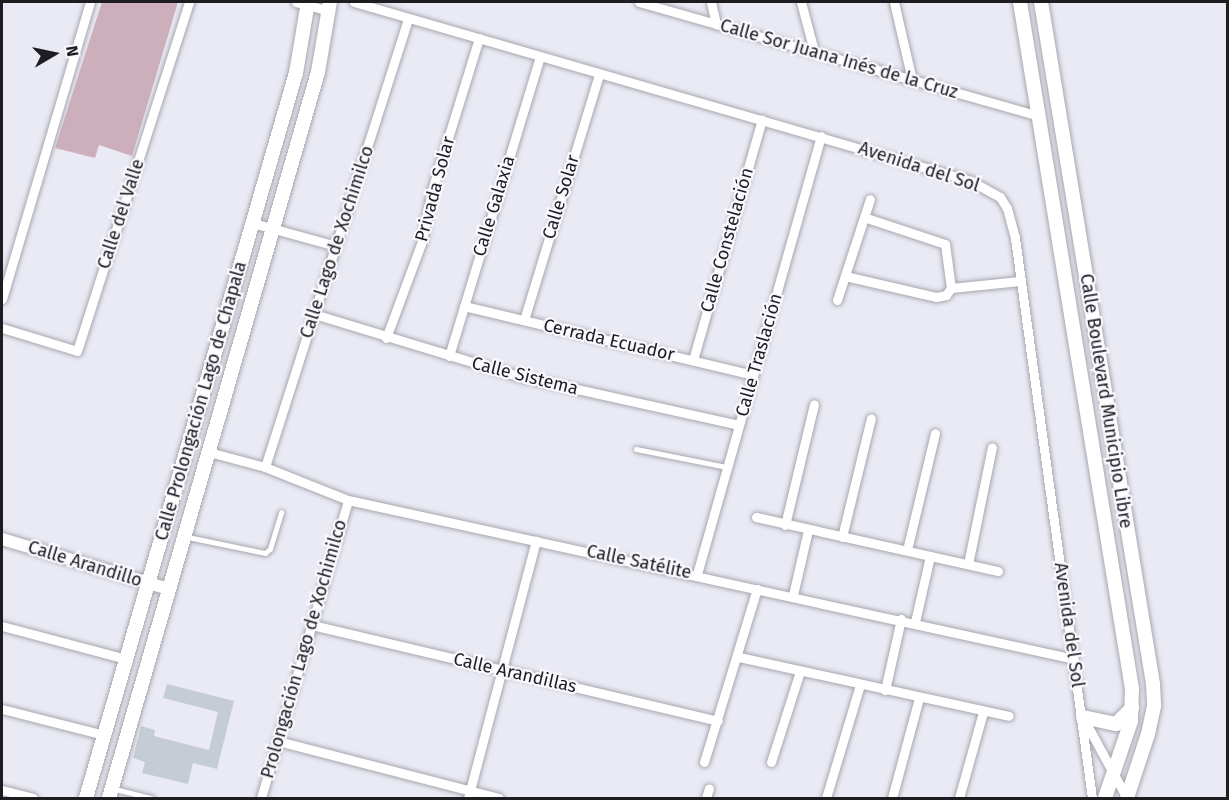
<!DOCTYPE html>
<meta charset="utf-8">
<style>
body{margin:0}
#map{position:relative;width:1229px;height:800px;overflow:hidden;background:#eaeaf4;font-family:"Fira Sans",sans-serif}
div>[style]{position:absolute}
[style*='--x']{left:calc(var(--x)*1px);top:calc(var(--y)*1px);width:calc(var(--w)*1px);rotate:calc(var(--a)*1deg)}
.green>*{inset:0;background:#cdafbc}
.building>*{inset:0;background:#c5ccd3}
.roads{filter:drop-shadow(0 0 2px #a7a7b0) drop-shadow(0 0 2px #a7a7b0)}
.service>*{height:4.5px;margin:-2.25px;padding:0 2.25px;transform-origin:2.25px;border-radius:2.25px;background:#fff}
.minor>*{height:9px;margin:-4.5px;padding:0 4.5px;transform-origin:4.5px;border-radius:4.5px;background:#fff}
.tertiary>*{height:12px;margin:-6px;padding:0 6px;transform-origin:6px;border-radius:6px;background:#fff}
.secondary>*{height:14px;margin:-7px;padding:0 7px;transform-origin:7px;border-radius:7px;background:#fff}
span{translate:-50% -50%;white-space:nowrap;text-align:center;line-height:1.15;-webkit-text-stroke:4.5px #f8f8fe;paint-order:stroke}
.street-label{font-size:18px;color:#1d1d21}
.frame{position:absolute;inset:0;border:3px solid #1d1d21;pointer-events:none}
.north{position:absolute;left:24px;top:24px;width:60px;height:60px;-webkit-text-stroke:4px #f8f8fe;paint-order:stroke;rotate:81deg;font-size:16px;font-weight:700;line-height:24px;text-align:center;color:#1d1d21}
.north::after{content:'';display:block;margin:auto;width:21px;height:27px;background:#1d1d21;clip-path:polygon(50% 0,100% 100%,50% 72%,0 100%)}
</style>
<div id="map">
<div class="green">
<div style="clip-path:polygon(102px 2px,178px 2px,132px 156px,99px 145px,95px 158px,55px 148px)"></div>
</div>
<div class="building">
<div style="clip-path:polygon(167px 684px,234px 701px,217px 769px,193px 763px,188px 784px,142px 773px,145px 762px,133px 758px,141px 726px,155px 730px,154px 736px,209px 750px,218px 712px,163px 698px)"></div>
</div>
<div class="roads">
<div class="service">
<div style="--x:636;--y:449;--w:93;--a:11.2"></div>
<div style="--x:188;--y:537;--w:79;--a:11.7"></div>
<div style="--x:265;--y:553;--w:6;--a:-39"></div>
<div style="--x:270;--y:549;--w:38;--a:-73"></div>
<div style="--x:115;--y:789;--w:38;--a:14"></div>
</div>
<div class="minor">
<div style="--x:296;--y:2;--w:34;--a:15"></div>
<div style="--x:354;--y:2;--w:642;--a:16.18"></div>
<div style="--x:971;--y:181;--w:33;--a:29"></div>
<div style="--x:1000;--y:197;--w:13;--a:58"></div>
<div style="--x:1007;--y:208;--w:31;--a:75"></div>
<div style="--x:1015;--y:238;--w:565;--a:82.17"></div>
<div style="--x:639;--y:2;--w:416;--a:15.9"></div>
<div style="--x:711;--y:2;--w:23;--a:77"></div>
<div style="--x:801;--y:2;--w:51;--a:75.1"></div>
<div style="--x:894;--y:2;--w:80;--a:77"></div>
<div style="--x:253;--y:223;--w:86;--a:15.5"></div>
<div style="--x:845;--y:276;--w:93;--a:13"></div>
<div style="--x:936;--y:297;--w:10;--a:-11"></div>
<div style="--x:946;--y:295;--w:9;--a:-54"></div>
<div style="--x:951;--y:288;--w:44;--a:-97.8"></div>
<div style="--x:945;--y:244;--w:85;--a:-161.6"></div>
<div style="--x:951;--y:288;--w:69;--a:-5.8"></div>
<div style="--x:2;--y:299;--w:310;--a:-73.5"></div>
<div style="--x:837;--y:300;--w:106;--a:-71.9"></div>
<div style="--x:464;--y:306;--w:297;--a:13.4"></div>
<div style="--x:314;--y:314;--w:213;--a:16.9"></div>
<div style="--x:518;--y:376;--w:226;--a:12.5"></div>
<div style="--x:524;--y:320;--w:257;--a:-73"></div>
<div style="--x:2;--y:328;--w:78;--a:17"></div>
<div style="--x:77;--y:351;--w:367;--a:-72.2"></div>
<div style="--x:386;--y:338;--w:103;--a:-69.6"></div>
<div style="--x:422;--y:241;--w:52;--a:-78.9"></div>
<div style="--x:432;--y:190;--w:159;--a:-72.8"></div>
<div style="--x:449;--y:356;--w:313;--a:-73.1"></div>
<div style="--x:693;--y:360;--w:250;--a:-74"></div>
<div style="--x:209;--y:452;--w:58;--a:15"></div>
<div style="--x:265;--y:467;--w:89;--a:21.7"></div>
<div style="--x:348;--y:500;--w:743;--a:12.35"></div>
<div style="--x:265;--y:467;--w:471;--a:-72.3"></div>
<div style="--x:756;--y:517;--w:248;--a:12.6"></div>
<div style="--x:785;--y:525;--w:124;--a:-76.5"></div>
<div style="--x:842;--y:537;--w:122;--a:-76.3"></div>
<div style="--x:907;--y:550;--w:120;--a:-76.5"></div>
<div style="--x:968;--y:564;--w:119;--a:-78.4"></div>
<div style="--x:697;--y:574;--w:455;--a:-74.2"></div>
<div style="--x:793;--y:595;--w:67;--a:-77"></div>
<div style="--x:915;--y:622;--w:68;--a:-77.2"></div>
<div style="--x:312;--y:625;--w:417;--a:13.3"></div>
<div style="--x:2;--y:626;--w:128;--a:14.9"></div>
<div style="--x:739;--y:657;--w:276;--a:12.3"></div>
<div style="--x:885;--y:690;--w:73;--a:-77.3"></div>
<div style="--x:2;--y:709;--w:105;--a:14.3"></div>
<div style="--x:1087;--y:725;--w:83;--a:61.3"></div>
<div style="--x:278;--y:741;--w:228;--a:14.5"></div>
<div style="--x:704;--y:762;--w:181;--a:-73"></div>
<div style="--x:771;--y:762;--w:96;--a:-72.3"></div>
<div style="--x:2;--y:790;--w:32;--a:14"></div>
<div style="--x:261;--y:798;--w:310;--a:-73.7"></div>
<div style="--x:468;--y:798;--w:266;--a:-75.2"></div>
<div style="--x:706;--y:798;--w:10;--a:-73"></div>
<div style="--x:826;--y:798;--w:118;--a:-73.3"></div>
<div style="--x:892;--y:798;--w:104;--a:-74.9"></div>
<div style="--x:959;--y:798;--w:89;--a:-74.4"></div>
</div>
<div class="tertiary">
<div style="--x:2;--y:539;--w:174;--a:16.7"></div>
</div>
<div class="secondary">
<div style="--x:1020;--y:2;--w:696;--a:80.74"></div>
<div style="--x:1132;--y:689;--w:32;--a:92"></div>
<div style="--x:1131;--y:721;--w:81;--a:108.7"></div>
<div style="--x:1041;--y:2;--w:691;--a:80.67"></div>
<div style="--x:1153;--y:684;--w:22;--a:87"></div>
<div style="--x:1154;--y:706;--w:29;--a:102"></div>
<div style="--x:1148;--y:734;--w:67;--a:108.2"></div>
<div style="--x:1083;--y:717;--w:34;--a:12"></div>
<div style="--x:1116;--y:724;--w:23;--a:-45"></div>
<div style="--x:86;--y:798;--w:755;--a:-73.85"></div>
<div style="--x:296;--y:73;--w:72;--a:-80.4"></div>
<div style="--x:109;--y:798;--w:755;--a:-73.94"></div>
<div style="--x:318;--y:72;--w:71;--a:-80.3"></div>
</div>
</div>
<div class="street-label">
<span style="left:839px;top:59px;rotate:16deg">Calle Sor Juana Inés de la Cruz</span>
<span style="left:919px;top:167px;rotate:18deg">Avenida del Sol</span>
<span style="left:435px;top:189px;rotate:-75deg">Privada Solar</span>
<span style="left:561px;top:197px;rotate:-73deg">Calle Solar</span>
<span style="left:494px;top:206px;rotate:-73deg">Calle Galaxia</span>
<span style="left:121px;top:214px;rotate:-72deg">Calle del Valle</span>
<span style="left:727px;top:240px;rotate:-74deg">Calle Constelación</span>
<span style="left:337px;top:242px;rotate:-72deg">Calle Lago de Xochimilco</span>
<span style="left:609px;top:340px;rotate:13deg">Cerrada Ecuador</span>
<span style="left:759px;top:355px;rotate:-74deg">Calle Traslación</span>
<span style="left:525px;top:376px;rotate:14deg">Calle Sistema</span>
<span style="left:201px;top:401px;rotate:-74deg">Calle Prolongación Lago de Chapala</span>
<span style="left:1106px;top:401px;rotate:81deg">Calle Boulevard Municipio Libre</span>
<span style="left:639px;top:562px;rotate:12deg">Calle Satélite</span>
<span style="left:85px;top:564px;rotate:17deg">Calle Arandillo</span>
<span style="left:1069px;top:625px;rotate:82deg">Avenida del Sol</span>
<span style="left:304px;top:649px;rotate:-74deg">Prolongación Lago de Xochimilco</span>
<span style="left:515px;top:673px;rotate:13deg">Calle Arandillas</span>
</div>
<div class="frame"></div>
<div class="north">N</div>
</div>
